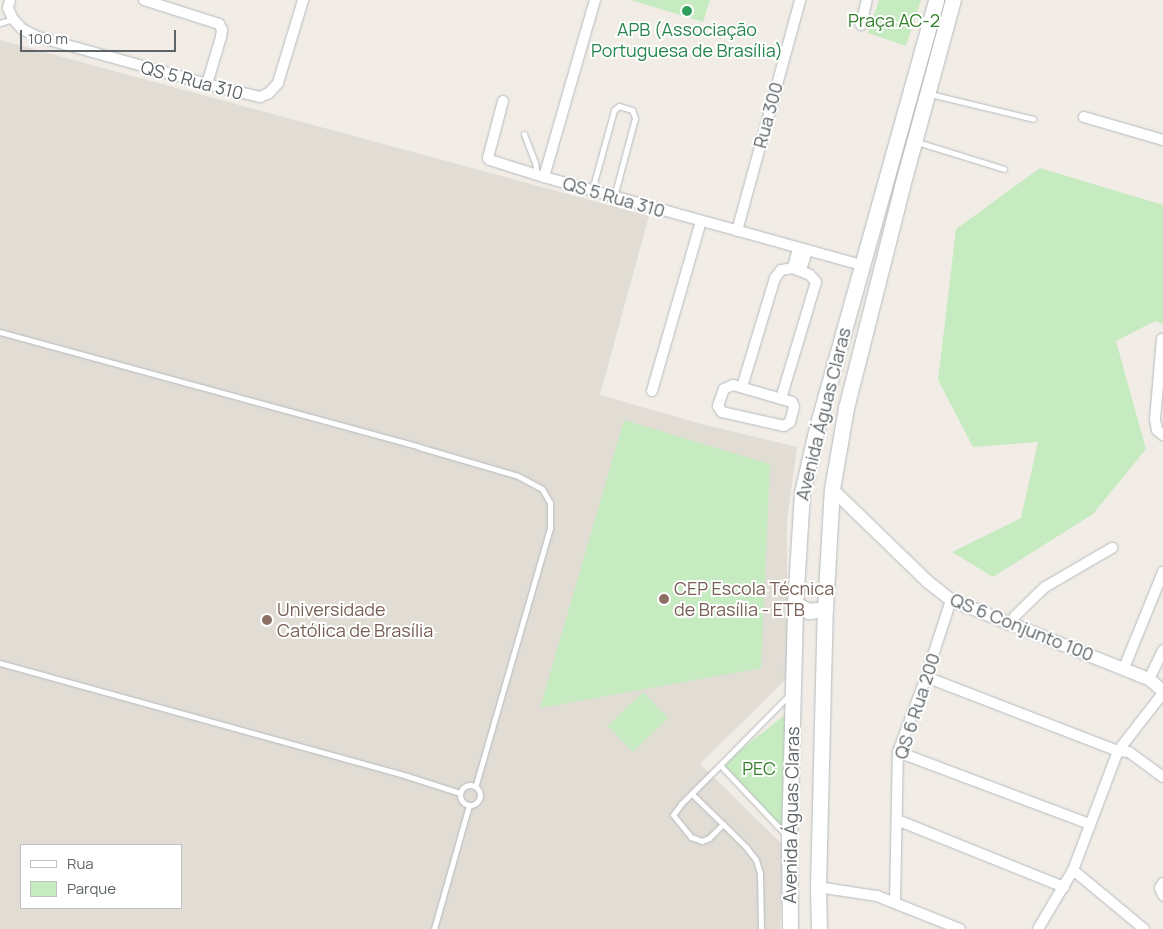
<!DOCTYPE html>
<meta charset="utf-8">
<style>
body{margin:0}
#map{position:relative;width:1163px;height:929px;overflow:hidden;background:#f1ede6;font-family:Manrope,sans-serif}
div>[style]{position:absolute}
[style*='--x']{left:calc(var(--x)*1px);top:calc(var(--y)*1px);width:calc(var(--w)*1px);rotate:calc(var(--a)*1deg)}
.education>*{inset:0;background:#e1ddd5}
.green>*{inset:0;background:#c7ebc1;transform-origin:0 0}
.roads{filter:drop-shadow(0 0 1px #b6babe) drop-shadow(0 0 1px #b6babe)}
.service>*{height:5px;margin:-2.5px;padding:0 2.5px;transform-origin:2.5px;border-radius:2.5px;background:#fff}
.service>.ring{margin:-2.5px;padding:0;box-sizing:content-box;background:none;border:5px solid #fff;border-radius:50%}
.minor>*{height:10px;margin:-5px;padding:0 5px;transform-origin:5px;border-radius:5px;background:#fff}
.tertiary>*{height:12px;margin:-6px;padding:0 6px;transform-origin:6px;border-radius:6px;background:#fff}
.secondary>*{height:15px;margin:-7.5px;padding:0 7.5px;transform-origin:7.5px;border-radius:7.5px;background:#fff}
.dots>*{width:14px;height:14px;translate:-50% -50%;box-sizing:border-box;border:2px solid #fff;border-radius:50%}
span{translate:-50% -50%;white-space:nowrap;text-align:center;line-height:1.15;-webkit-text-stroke:4px #fff;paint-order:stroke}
.park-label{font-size:18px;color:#33812a}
.leisure-label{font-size:18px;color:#27864d}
.street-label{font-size:18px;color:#5d6468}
.education-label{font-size:18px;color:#785e54}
.left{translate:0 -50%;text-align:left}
.legend{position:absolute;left:20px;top:844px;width:162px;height:65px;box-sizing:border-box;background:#fff;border:1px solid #bec1c3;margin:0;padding:6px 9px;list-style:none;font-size:15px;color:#5d6468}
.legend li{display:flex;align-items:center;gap:10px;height:25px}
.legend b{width:25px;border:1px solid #bec1c3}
.scale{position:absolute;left:20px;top:30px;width:156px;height:22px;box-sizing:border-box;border:2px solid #5d6468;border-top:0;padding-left:6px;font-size:15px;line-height:18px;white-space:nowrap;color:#5d6468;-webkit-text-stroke:4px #fff;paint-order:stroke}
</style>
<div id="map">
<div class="education">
<div style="clip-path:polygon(evenodd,0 40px,649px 216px,600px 395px,698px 423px,797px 447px,787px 521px,787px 678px,700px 764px,783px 845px,780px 929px,0 929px,0 40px,21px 845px,181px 845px,181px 908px,21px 908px,21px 845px)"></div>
</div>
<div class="green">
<div style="clip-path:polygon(631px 0,710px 0,703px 22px)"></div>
<div style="clip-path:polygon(879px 0,921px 0,906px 46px,868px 33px)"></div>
<div style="clip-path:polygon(1040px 168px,1163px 205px,1163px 324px,1155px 321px,1116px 341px,1146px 449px,1093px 514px,993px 577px,952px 552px,1021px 518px,1038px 442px,973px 447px,938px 380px,956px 229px)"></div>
<div style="clip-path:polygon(624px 420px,770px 464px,761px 668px,540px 708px)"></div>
<div style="left:643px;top:692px;width:36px;height:49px;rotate:46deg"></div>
<div style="clip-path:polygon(786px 714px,783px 832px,720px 766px)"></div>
</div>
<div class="roads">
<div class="service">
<div style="--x:0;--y:23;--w:14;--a:-17"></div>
<div style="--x:930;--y:94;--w:106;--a:13.6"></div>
<div style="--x:524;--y:134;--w:30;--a:69"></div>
<div style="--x:535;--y:162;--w:12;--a:81"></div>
<div style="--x:917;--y:142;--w:91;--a:17.2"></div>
<div style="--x:592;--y:190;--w:83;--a:-74.6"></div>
<div style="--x:614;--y:110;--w:6;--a:-39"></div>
<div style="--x:619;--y:106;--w:14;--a:17"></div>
<div style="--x:632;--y:110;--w:9;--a:69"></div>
<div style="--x:635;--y:118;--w:82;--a:104.9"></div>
<div style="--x:0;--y:332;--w:434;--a:15.3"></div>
<div style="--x:419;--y:447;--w:103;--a:16.3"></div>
<div style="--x:518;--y:476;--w:27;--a:28"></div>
<div style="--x:542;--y:489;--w:16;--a:60"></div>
<div style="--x:550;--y:503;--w:25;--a:90"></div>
<div style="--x:550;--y:528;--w:267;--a:106.1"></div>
<div style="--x:0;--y:663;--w:422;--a:15.5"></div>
<div style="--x:407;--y:776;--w:56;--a:17.8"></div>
<div class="ring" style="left:460px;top:785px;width:15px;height:15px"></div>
<div style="--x:692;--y:794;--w:43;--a:44.1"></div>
<div style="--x:723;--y:824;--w:20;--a:135"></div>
<div style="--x:709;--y:838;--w:8;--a:157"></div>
<div style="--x:702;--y:841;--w:12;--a:-160"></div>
<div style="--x:691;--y:837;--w:28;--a:-129"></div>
<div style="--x:673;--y:815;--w:14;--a:-54"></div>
<div style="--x:681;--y:804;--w:55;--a:-45"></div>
<div style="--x:723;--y:824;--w:33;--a:45"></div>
<div style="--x:746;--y:847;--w:16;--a:52"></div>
<div style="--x:756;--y:860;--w:14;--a:73"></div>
<div style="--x:760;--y:873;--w:56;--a:89"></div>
<div style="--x:786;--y:835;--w:96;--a:-133.3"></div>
<div style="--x:720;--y:765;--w:97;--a:-45.4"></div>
<div style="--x:434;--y:929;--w:129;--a:-74.2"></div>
</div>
<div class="minor">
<div style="--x:10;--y:0;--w:8;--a:104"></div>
<div style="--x:8;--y:8;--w:12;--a:66"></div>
<div style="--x:13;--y:19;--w:13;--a:48"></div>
<div style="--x:22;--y:29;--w:18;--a:27"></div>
<div style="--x:38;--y:37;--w:175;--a:15.5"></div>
<div style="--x:207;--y:84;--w:55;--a:13.8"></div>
<div style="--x:260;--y:97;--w:10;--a:-24"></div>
<div style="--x:269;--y:93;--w:13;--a:-48"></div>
<div style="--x:278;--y:83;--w:87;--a:-73.2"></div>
<div style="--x:144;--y:0;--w:79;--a:17.7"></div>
<div style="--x:219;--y:24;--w:7;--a:63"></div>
<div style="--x:222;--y:30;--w:7;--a:98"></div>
<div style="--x:221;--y:37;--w:49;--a:106.6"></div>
<div style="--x:595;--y:0;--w:184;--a:106.1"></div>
<div style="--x:544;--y:177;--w:330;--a:15.5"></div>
<div style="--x:861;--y:25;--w:26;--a:-77"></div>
<div style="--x:503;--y:101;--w:59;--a:104.7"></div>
<div style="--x:488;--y:158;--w:3;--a:45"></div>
<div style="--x:490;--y:160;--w:57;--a:17.5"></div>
<div style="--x:1084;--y:117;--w:82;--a:16.2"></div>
<div style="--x:737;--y:231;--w:239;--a:-74.7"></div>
<div style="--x:793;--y:268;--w:21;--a:-76"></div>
<div style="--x:801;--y:270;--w:21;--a:-73"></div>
<div style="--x:1162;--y:339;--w:80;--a:95"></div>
<div style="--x:1155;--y:419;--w:11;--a:80"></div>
<div style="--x:1157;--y:430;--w:8;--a:40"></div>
<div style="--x:733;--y:385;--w:61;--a:16.1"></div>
<div style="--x:792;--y:402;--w:5;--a:68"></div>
<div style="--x:794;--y:407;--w:16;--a:105"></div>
<div style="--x:790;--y:422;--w:7;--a:146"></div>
<div style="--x:784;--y:426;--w:64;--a:-167.3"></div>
<div style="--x:722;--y:412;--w:7;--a:-124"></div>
<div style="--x:718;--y:406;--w:18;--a:-71"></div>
<div style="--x:724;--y:389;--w:10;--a:-24"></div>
<div style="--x:742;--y:387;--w:114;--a:-73.2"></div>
<div style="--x:775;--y:278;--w:10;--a:-53"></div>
<div style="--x:781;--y:270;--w:12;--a:-9"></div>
<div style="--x:793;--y:268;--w:18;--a:22"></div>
<div style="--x:810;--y:275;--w:9;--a:49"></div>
<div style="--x:816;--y:282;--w:122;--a:106.7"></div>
<div style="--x:652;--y:391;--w:177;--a:-73.9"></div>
<div style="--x:1009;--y:625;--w:12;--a:-55"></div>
<div style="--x:1016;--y:615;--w:40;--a:-44"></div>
<div style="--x:1045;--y:587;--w:78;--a:-30.2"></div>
<div style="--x:1124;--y:668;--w:104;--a:-67.9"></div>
<div style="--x:926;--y:677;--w:206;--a:21.1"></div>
<div style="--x:1118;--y:751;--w:11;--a:5"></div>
<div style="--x:1129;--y:752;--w:42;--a:36.3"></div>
<div style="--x:1149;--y:679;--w:32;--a:-64"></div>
<div style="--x:898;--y:752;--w:205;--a:20.6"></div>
<div style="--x:897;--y:820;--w:180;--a:21.9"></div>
<div style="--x:1073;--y:870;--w:127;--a:-69.3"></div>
<div style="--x:1118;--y:751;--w:73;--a:-52.2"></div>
<div style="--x:1163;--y:883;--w:6;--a:121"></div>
<div style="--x:1160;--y:888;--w:8;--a:67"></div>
<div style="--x:818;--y:887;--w:60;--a:8.7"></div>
<div style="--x:877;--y:896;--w:89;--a:21.7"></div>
<div style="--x:895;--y:903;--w:151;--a:-88.9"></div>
<div style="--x:898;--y:752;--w:80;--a:-69.5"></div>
<div style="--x:926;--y:677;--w:81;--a:-72"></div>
<div style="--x:1038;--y:929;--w:69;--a:-59.3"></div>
<div style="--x:1073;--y:870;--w:92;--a:39.7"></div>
</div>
<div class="tertiary">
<div style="--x:832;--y:489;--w:134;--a:44.1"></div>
<div style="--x:928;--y:582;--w:29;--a:38"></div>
<div style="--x:951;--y:600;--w:213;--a:21.8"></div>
<div style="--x:1149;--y:679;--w:18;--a:41"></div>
</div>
<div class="secondary">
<div style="--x:795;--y:604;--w:16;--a:27"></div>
<div style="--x:809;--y:611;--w:16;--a:-7"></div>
<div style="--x:790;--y:929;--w:90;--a:-90.6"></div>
<div style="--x:789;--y:839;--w:235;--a:-88.5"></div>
<div style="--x:795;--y:604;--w:111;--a:-86.4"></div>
<div style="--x:802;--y:493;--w:68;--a:-77.2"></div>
<div style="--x:817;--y:427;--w:443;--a:-74.4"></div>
<div style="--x:819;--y:929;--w:42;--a:-91.4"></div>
<div style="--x:818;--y:887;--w:278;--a:-88.6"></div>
<div style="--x:825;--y:609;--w:120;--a:-86.7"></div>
<div style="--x:832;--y:489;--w:82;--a:-80.2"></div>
<div style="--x:846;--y:408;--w:229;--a:-75.8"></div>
<div style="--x:902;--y:186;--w:193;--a:-74.7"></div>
</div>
</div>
<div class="dots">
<div style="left:687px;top:11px;background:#2e9e5b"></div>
<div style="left:664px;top:599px;background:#8d6e63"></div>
<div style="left:267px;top:620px;background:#8d6e63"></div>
</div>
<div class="park-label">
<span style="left:894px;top:20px">Praça AC-2</span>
<span style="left:759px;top:768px">PEC</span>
</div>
<div class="leisure-label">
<span style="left:687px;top:40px">APB (Associação<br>Portuguesa de Brasília)</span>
</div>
<div class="street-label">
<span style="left:192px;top:80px;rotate:15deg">QS 5 Rua 310</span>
<span style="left:768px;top:115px;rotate:-75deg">Rua 300</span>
<span style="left:614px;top:197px;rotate:16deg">QS 5 Rua 310</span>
<span style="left:823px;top:414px;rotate:-76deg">Avenida Águas Claras</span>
<span style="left:1022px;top:627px;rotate:22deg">QS 6 Conjunto 100</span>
<span style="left:917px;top:706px;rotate:-72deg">QS 6 Rua 200</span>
<span style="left:791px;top:815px;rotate:-89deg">Avenida Águas Claras</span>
</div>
<div class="education-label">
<span class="left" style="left:674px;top:599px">CEP Escola Técnica<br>de Brasília - ETB</span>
<span class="left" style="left:277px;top:620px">Universidade<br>Católica de Brasília</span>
</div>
<ul class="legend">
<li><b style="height:6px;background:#fff"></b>Rua</li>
<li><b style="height:14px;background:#c7ebc1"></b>Parque</li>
</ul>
<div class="scale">100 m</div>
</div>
